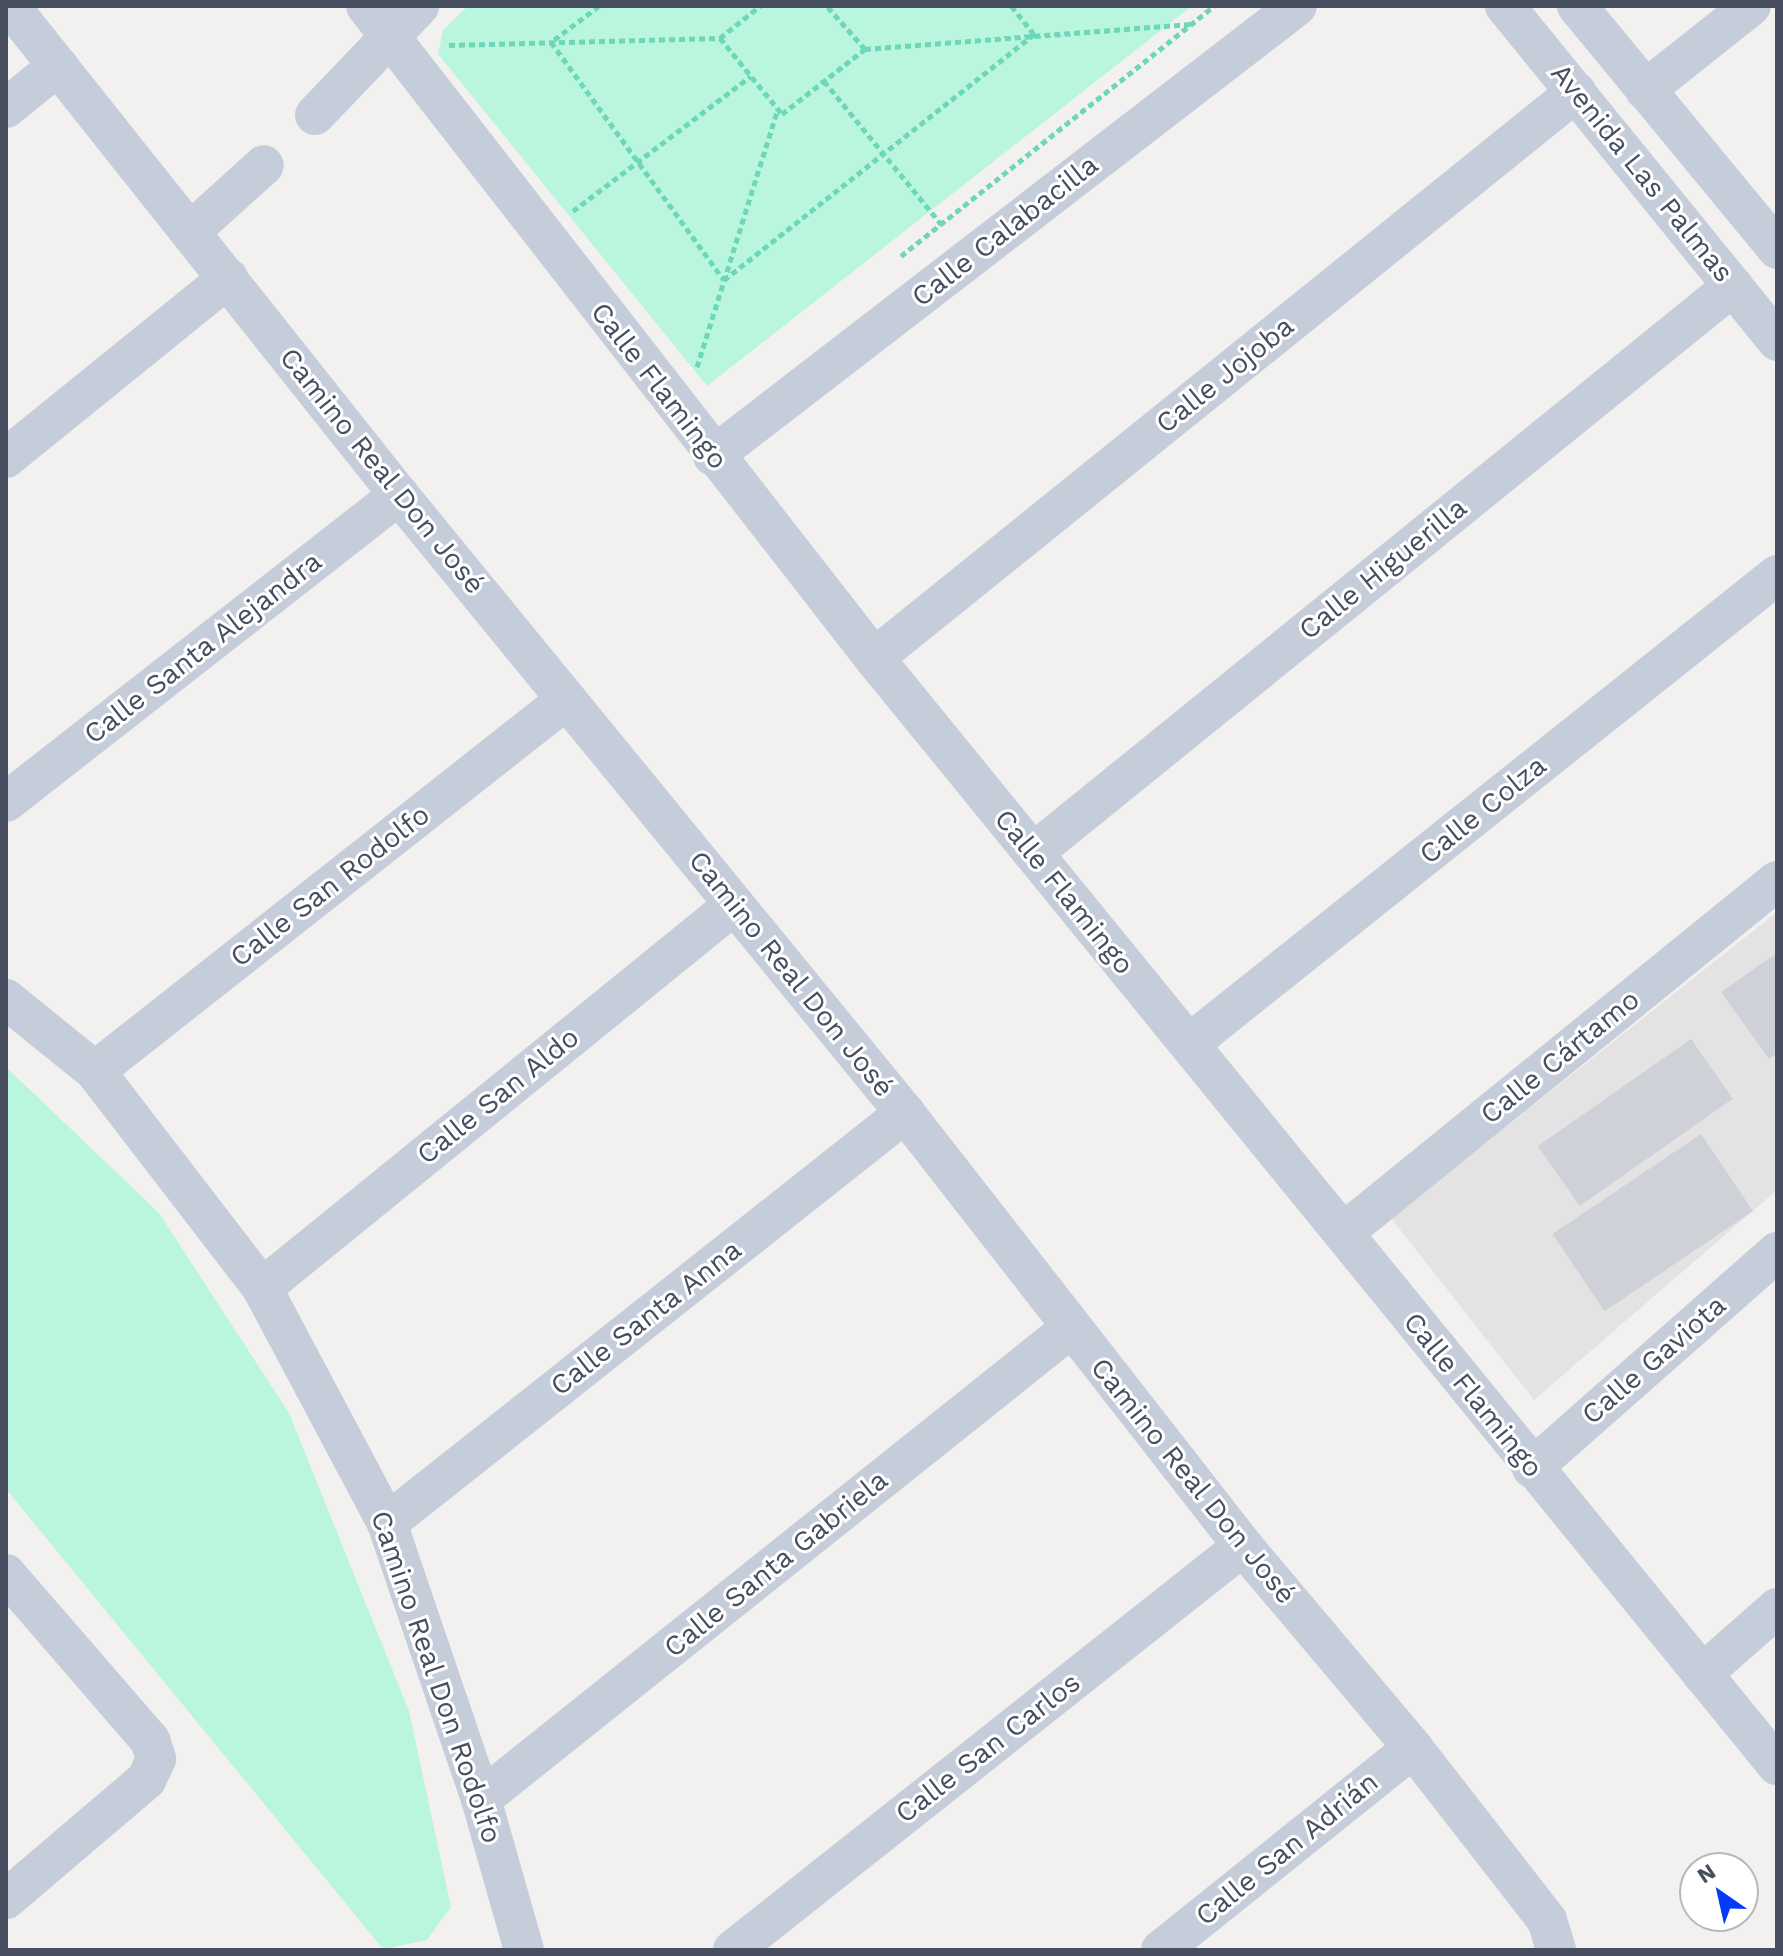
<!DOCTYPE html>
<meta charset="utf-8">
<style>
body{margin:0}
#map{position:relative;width:1783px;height:1956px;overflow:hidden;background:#f3f1f0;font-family:"Work Sans",sans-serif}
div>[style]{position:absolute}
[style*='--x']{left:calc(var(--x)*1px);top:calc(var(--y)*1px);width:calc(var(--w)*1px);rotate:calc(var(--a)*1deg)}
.education>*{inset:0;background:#e4e2e2}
.green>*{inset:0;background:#baf5dd}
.building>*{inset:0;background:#cfd1d8;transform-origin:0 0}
.path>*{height:5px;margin-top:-2.5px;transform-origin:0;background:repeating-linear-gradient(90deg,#6ed7b9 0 6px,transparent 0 10px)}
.minor>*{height:40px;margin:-20px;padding:0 20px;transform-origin:20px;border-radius:20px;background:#c5ccda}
span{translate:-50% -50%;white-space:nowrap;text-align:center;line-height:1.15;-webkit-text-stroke:6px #fff;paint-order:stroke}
.street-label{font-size:28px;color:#464e60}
.frame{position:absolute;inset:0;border:8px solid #464e60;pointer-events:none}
.north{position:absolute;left:1679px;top:1852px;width:80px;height:80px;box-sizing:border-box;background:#fff;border:2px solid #b5b8bf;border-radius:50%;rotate:326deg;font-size:22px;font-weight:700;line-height:32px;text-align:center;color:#464e60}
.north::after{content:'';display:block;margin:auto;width:28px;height:36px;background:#033bfa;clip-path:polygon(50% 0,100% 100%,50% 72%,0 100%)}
</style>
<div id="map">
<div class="education">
<div style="clip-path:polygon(1777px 912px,1777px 1190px,1534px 1400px,1391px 1218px)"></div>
</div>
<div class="green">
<div style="clip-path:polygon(468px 6px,1192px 6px,707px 386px,438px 54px,443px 30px)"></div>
<div style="clip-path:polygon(6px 1067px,159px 1213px,289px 1413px,409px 1711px,451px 1907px,427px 1940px,383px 1949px,6px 1489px)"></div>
</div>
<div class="building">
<div style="clip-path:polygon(1777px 953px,1777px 1054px,1769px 1059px,1721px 992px)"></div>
<div style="left:1691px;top:1039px;width:73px;height:187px;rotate:55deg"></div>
<div style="left:1701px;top:1134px;width:93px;height:179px;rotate:56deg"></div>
</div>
<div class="path">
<div style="--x:599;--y:6;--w:60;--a:143.1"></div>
<div style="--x:551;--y:42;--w:294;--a:54"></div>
<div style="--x:724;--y:280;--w:396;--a:-38.4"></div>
<div style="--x:1034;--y:34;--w:36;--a:-129"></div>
<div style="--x:720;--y:38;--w:98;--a:50.8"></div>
<div style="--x:782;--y:114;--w:105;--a:-38.1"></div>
<div style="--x:865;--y:49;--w:57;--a:-131.5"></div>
<div style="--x:449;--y:45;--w:271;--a:-1.5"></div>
<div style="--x:720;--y:38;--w:51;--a:-38.7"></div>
<div style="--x:865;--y:49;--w:327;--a:-4.4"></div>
<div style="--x:824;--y:81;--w:185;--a:50.7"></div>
<div style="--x:573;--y:211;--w:223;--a:-37.2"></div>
<div style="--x:901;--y:256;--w:401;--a:-38.6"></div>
<div style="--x:697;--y:367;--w:271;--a:-72.6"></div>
</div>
<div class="minor">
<div style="--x:10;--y:6;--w:625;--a:51.5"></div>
<div style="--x:399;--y:495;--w:799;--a:50.69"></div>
<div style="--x:905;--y:1113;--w:549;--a:52.02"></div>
<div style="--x:1243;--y:1546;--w:264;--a:49.9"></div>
<div style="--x:1413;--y:1748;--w:218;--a:52.1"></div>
<div style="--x:1547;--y:1920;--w:31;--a:73"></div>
<div style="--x:366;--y:6;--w:827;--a:52.08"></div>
<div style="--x:874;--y:658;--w:1429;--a:50.8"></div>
<div style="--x:1505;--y:6;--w:432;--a:50.9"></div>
<div style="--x:1577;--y:6;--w:315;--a:50.5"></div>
<div style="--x:1645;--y:90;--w:135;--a:-38.4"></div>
<div style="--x:6;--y:108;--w:67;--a:-38.9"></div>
<div style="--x:315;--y:115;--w:151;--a:-46.3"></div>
<div style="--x:191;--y:231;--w:98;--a:-42.1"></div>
<div style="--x:713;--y:456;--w:737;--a:-37.62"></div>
<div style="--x:6;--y:458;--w:286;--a:-39"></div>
<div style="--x:874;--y:658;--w:902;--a:-38.88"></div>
<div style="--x:6;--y:802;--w:499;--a:-38"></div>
<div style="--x:1033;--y:853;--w:901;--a:-39.01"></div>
<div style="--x:6;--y:999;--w:114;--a:39"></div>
<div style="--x:95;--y:1071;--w:274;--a:52.4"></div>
<div style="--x:262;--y:1288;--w:266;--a:62"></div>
<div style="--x:387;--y:1523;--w:292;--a:71.2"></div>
<div style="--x:481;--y:1799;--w:157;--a:74.1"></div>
<div style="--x:1189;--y:1044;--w:752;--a:-38.58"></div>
<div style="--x:95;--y:1071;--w:600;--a:-38.23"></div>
<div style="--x:1343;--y:1233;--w:559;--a:-39.04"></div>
<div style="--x:262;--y:1288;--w:608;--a:-39.06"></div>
<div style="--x:1532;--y:1468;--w:327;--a:-41.4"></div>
<div style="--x:387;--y:1523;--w:661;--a:-38.36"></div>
<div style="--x:6;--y:1574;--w:220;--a:49.1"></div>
<div style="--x:150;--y:1740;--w:20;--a:72"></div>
<div style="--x:156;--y:1759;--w:23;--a:115"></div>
<div style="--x:146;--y:1780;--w:184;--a:139.6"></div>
<div style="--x:1702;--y:1674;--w:100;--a:-41.3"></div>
<div style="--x:481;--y:1799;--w:755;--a:-38.6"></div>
<div style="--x:733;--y:1950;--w:651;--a:-38.38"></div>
<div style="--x:1161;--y:1950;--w:323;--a:-38.7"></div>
</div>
<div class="street-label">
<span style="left:1642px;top:173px;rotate:51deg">Avenida Las Palmas</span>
<span style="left:1005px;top:231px;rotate:-38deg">Calle Calabacilla</span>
<span style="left:1225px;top:375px;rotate:-39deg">Calle Jojoba</span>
<span style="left:659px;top:386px;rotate:52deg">Calle Flamingo</span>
<span style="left:382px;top:471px;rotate:51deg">Camino Real Don José</span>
<span style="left:1383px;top:569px;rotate:-39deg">Calle Higuerilla</span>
<span style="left:203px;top:648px;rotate:-38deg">Calle Santa Alejandra</span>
<span style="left:1483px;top:810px;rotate:-39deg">Calle Colza</span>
<span style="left:330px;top:886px;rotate:-38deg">Calle San Rodolfo</span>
<span style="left:1064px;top:892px;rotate:51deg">Calle Flamingo</span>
<span style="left:791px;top:974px;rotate:51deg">Camino Real Don José</span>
<span style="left:1560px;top:1057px;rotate:-39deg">Calle Cártamo</span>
<span style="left:498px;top:1096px;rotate:-39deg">Calle San Aldo</span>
<span style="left:646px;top:1318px;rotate:-38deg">Calle Santa Anna</span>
<span style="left:1654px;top:1360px;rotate:-41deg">Calle Gaviota</span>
<span style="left:1473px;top:1395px;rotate:51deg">Calle Flamingo</span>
<span style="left:1193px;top:1481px;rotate:51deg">Camino Real Don José</span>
<span style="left:776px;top:1564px;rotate:-39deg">Calle Santa Gabriela</span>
<span style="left:436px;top:1677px;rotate:71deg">Camino Real Don Rodolfo</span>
<span style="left:988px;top:1748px;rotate:-38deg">Calle San Carlos</span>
<span style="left:1287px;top:1849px;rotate:-39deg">Calle San Adrián</span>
</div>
<div class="frame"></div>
<div class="north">N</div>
</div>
